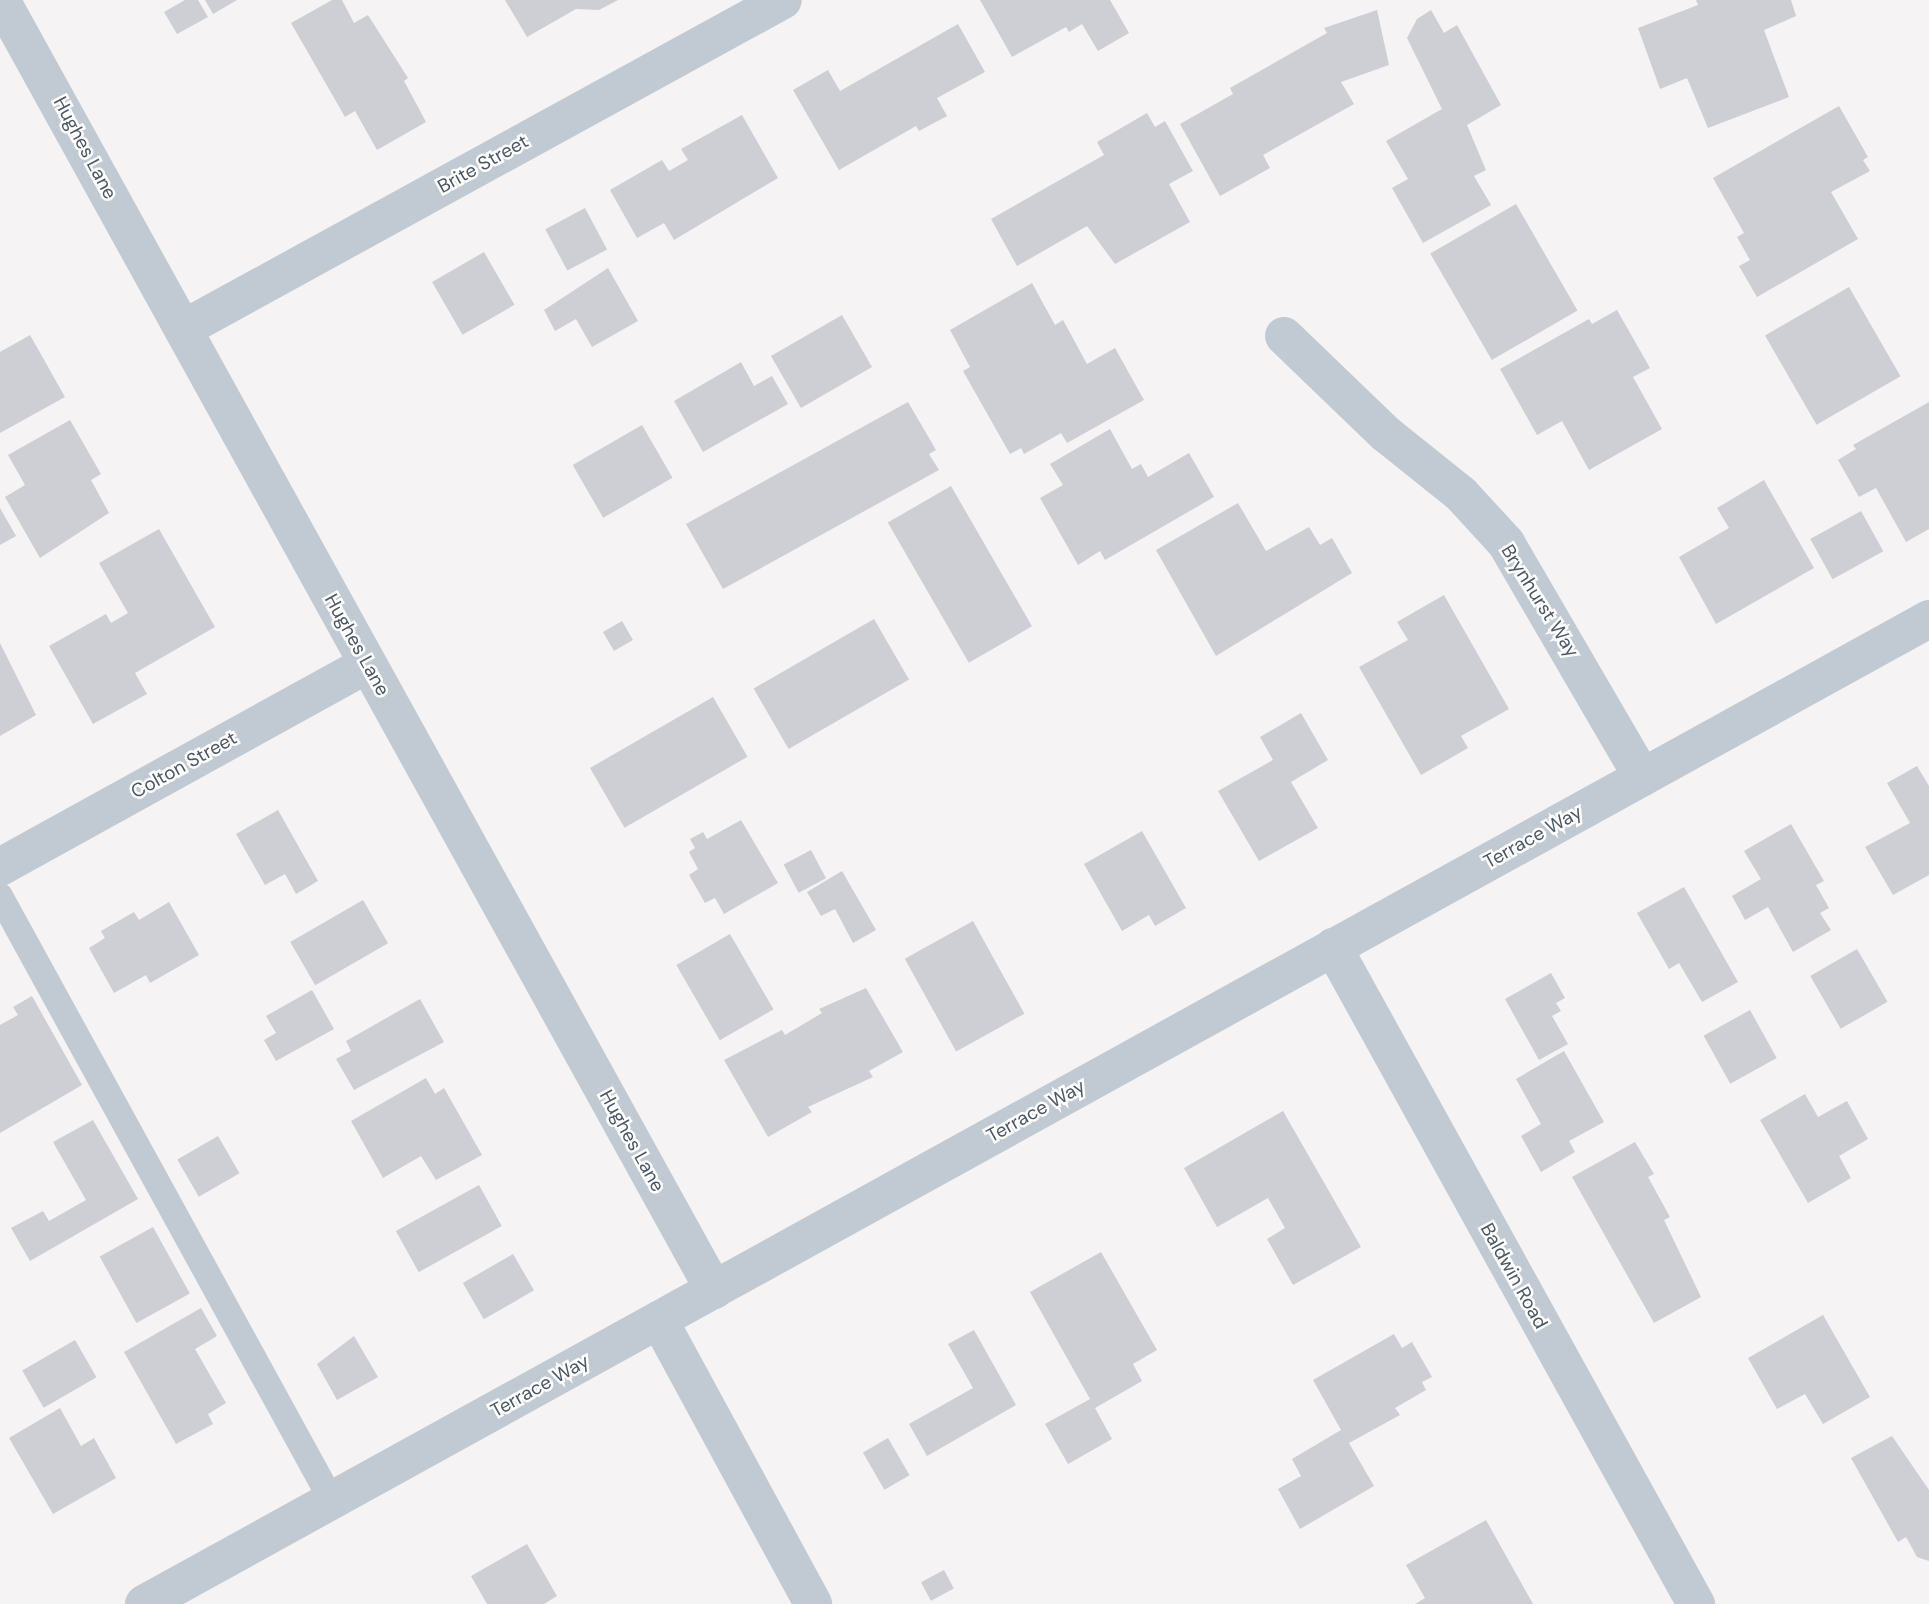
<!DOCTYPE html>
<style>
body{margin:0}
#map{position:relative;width:1929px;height:1604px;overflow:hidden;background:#f5f3f3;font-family:"DM Sans",sans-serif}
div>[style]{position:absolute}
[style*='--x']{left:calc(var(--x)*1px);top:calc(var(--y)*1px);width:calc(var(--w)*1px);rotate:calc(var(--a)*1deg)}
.building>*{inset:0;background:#cdcfd5;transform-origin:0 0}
.service>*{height:26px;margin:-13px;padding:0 13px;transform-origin:13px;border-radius:13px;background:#c1cad2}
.minor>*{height:38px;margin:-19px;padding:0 19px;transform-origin:19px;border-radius:19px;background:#c1cad2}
.tertiary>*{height:38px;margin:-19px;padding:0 19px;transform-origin:19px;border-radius:19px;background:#c1cad2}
span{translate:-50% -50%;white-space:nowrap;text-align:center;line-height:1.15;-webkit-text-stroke:5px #fff;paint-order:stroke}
.street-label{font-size:19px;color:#4a5661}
</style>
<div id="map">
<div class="building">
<div style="clip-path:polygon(185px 0,198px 0,208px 17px,177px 34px,164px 12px)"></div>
<div style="clip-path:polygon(205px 0,237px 0,213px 14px)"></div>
<div style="clip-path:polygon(332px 0,342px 0,354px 23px,368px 15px,408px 78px,404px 81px,426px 122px,377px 150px,355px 111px,345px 117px,291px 23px)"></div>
<div style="clip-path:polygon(505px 0,618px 0,599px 10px,576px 9px,527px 37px)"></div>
<div style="clip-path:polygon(980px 0,1110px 0,1129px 33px,1098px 51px,1082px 24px,1069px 32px,1066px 27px,1012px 57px)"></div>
<div style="clip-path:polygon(1696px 0,1791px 0,1796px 16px,1764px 30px,1789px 97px,1708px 128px,1687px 78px,1660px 89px,1638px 28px,1698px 5px)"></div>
<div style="clip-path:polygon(1377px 10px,1389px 65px,1341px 82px,1354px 104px,1263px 155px,1270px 168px,1220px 196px,1180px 124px,1233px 94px,1230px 88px,1327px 33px,1324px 28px)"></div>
<div style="clip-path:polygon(1431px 10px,1444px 33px,1457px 25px,1501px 105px,1467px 125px,1486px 170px,1474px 176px,1491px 205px,1423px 243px,1392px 188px,1408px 179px,1386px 141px,1442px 109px,1407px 38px,1417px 19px)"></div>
<div style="clip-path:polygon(958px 24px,985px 72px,937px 98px,947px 116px,919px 131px,916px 126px,839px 170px,793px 90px,828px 70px,840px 91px)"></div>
<div style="clip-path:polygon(1839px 106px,1868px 157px,1863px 160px,1870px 171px,1831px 192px,1858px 239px,1757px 297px,1739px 266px,1750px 260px,1737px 237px,1744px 233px,1713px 178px)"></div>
<div style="clip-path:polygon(1147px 113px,1155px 127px,1165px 121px,1193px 171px,1169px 184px,1190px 222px,1115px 264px,1087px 226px,1017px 266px,991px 219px,1104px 155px,1097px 142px)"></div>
<div style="clip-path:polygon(742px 115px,778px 178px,674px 240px,664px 223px,637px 238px,610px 190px,662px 160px,669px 171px,688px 160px,681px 149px)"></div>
<div style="left:1516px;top:204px;width:123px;height:99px;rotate:60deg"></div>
<div style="left:585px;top:208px;width:47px;height:45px;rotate:62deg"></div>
<div style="left:484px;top:252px;width:61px;height:60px;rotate:60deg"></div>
<div style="clip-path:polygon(608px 268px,638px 321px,592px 347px,576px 319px,555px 331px,544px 310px)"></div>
<div style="clip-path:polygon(1032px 283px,1055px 325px,1063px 320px,1087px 364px,1115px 348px,1144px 400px,1067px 443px,1061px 433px,1024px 454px,1021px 448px,1010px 454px,963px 371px,970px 367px,950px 330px)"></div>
<div style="left:1849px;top:287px;width:103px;height:97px;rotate:60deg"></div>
<div style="clip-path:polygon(1617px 310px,1650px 368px,1633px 377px,1662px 429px,1589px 470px,1562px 421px,1537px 435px,1500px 369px,1589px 319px,1592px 324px)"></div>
<div style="left:842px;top:315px;width:60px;height:82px;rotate:60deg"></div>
<div style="clip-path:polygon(30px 335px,65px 397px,0 433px,0 352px)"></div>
<div style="clip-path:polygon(741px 362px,754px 386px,772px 376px,788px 404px,703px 452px,674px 401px)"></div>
<div style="clip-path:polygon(908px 402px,936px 450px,929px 454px,939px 470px,723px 589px,686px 524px)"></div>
<div style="clip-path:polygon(1929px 402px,1929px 529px,1906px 542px,1876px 488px,1859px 497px,1838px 460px,1856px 449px,1853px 445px)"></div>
<div style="clip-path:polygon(70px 420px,101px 474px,91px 480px,109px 513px,40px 558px,5px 497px,25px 485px,8px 455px)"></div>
<div style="left:642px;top:425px;width:61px;height:80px;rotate:60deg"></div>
<div style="clip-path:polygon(1110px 429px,1132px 469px,1141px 464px,1148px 477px,1189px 453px,1214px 497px,1105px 560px,1100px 551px,1078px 565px,1040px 498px,1063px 485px,1050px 464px)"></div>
<div style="clip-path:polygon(1764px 480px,1814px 568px,1716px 624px,1679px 557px,1729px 528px,1717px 508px)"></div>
<div style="left:951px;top:486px;width:162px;height:73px;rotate:60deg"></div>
<div style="clip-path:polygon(1238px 503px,1266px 551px,1309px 527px,1320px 545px,1332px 538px,1352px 573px,1216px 656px,1156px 550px)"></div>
<div style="clip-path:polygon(0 508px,16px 536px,0 545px)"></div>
<div style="left:1861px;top:511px;width:46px;height:58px;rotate:61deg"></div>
<div style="clip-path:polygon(159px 529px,215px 627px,135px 673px,147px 694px,93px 724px,49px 646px,106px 614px,111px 623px,128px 613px,99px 563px)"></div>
<div style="clip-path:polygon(1444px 595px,1509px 709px,1461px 736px,1468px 748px,1421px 775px,1359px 667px,1408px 640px,1397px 622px)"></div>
<div style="left:874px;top:619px;width:70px;height:139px;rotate:60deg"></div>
<div style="left:622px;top:621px;width:22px;height:22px;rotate:60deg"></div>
<div style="clip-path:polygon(0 643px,36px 715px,0 736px)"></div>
<div style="left:713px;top:697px;width:69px;height:142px;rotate:60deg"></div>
<div style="clip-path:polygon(1301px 713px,1328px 760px,1291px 782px,1318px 828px,1259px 861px,1218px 791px,1273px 760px,1260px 737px)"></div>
<div style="clip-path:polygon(1917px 766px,1929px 786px,1929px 875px,1893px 895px,1865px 847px,1910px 823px,1887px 783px)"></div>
<div style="clip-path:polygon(278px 810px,318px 881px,296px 894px,285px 874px,265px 885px,236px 834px)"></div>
<div style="clip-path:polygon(741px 820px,778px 883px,724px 914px,715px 898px,705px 903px,689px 875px,698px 869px,689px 852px,695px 848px,690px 839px,703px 832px,707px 839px)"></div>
<div style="clip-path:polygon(1791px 824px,1824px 881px,1816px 885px,1829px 908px,1820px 913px,1831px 930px,1793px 952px,1768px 907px,1745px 920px,1732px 896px,1761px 879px,1744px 851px)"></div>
<div style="clip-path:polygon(1142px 831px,1186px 908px,1155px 926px,1149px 915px,1122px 931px,1084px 864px)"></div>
<div style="left:811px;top:850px;width:32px;height:31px;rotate:62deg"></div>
<div style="clip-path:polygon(842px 871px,876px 930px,853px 943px,835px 909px,821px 916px,807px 892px)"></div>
<div style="clip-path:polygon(1684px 887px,1738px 982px,1702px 1002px,1679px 963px,1669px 969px,1637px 913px)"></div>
<div style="left:363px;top:900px;width:50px;height:84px;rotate:60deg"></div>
<div style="clip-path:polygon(169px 902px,199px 955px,150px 983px,146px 975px,114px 993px,89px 948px,105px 938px,101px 931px,134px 912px,139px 920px)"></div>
<div style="left:973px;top:921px;width:106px;height:78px;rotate:61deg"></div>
<div style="left:730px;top:934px;width:87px;height:62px;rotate:60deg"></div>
<div style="left:1857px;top:949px;width:61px;height:54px;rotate:60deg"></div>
<div style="clip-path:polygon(1551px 973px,1565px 998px,1556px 1003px,1561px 1011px,1552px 1016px,1568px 1044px,1539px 1060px,1505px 999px)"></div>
<div style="clip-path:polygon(866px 988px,903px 1052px,869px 1071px,873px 1077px,808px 1107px,812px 1112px,768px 1137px,724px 1060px,782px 1030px,785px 1035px,822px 1013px,819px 1009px)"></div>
<div style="clip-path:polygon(312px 990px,334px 1029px,276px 1061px,264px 1040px,276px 1033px,266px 1016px)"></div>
<div style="clip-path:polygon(32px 996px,82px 1085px,0 1133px,0 1025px,18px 1015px,13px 1007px)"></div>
<div style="clip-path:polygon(420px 999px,444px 1042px,354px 1090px,336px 1059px,351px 1051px,346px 1041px)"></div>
<div style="left:1750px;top:1010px;width:55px;height:53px;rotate:61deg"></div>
<div style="clip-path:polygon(1564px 1051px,1604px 1122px,1569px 1141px,1575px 1152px,1541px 1172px,1521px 1136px,1541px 1124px,1516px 1079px)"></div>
<div style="clip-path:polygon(426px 1078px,435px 1094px,444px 1088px,482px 1155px,436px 1180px,421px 1156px,383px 1178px,351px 1121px)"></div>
<div style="clip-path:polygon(1805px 1094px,1818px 1117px,1847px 1101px,1868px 1139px,1839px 1156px,1851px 1178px,1808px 1203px,1760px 1120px)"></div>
<div style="clip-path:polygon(1283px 1111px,1361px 1247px,1293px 1285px,1267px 1239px,1285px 1228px,1268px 1198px,1217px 1227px,1184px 1168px)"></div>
<div style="clip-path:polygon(93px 1120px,138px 1199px,30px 1261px,11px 1228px,43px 1211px,49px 1221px,86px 1200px,53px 1142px)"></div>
<div style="left:218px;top:1136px;width:43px;height:47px;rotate:60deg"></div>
<div style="clip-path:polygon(1635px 1142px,1654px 1174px,1648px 1177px,1670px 1217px,1664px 1220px,1701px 1297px,1654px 1323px,1572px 1177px)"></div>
<div style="left:479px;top:1185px;width:47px;height:95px;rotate:61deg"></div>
<div style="left:153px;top:1227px;width:76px;height:61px;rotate:61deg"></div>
<div style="clip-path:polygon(1101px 1252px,1157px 1350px,1133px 1364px,1142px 1381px,1095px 1408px,1112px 1439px,1068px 1464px,1045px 1424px,1090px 1399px,1030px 1292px)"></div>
<div style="left:513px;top:1254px;width:42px;height:58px;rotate:60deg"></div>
<div style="clip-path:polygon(201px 1308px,217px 1336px,195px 1349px,226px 1403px,208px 1414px,213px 1424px,176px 1444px,124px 1352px)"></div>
<div style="clip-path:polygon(1823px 1315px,1870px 1397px,1823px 1424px,1805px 1394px,1777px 1409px,1748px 1358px)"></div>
<div style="clip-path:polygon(974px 1330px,1016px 1405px,927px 1456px,909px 1424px,973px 1388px,948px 1344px)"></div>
<div style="clip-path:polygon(1394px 1334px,1402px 1348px,1412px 1342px,1432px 1377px,1422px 1382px,1426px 1390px,1395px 1408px,1400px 1415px,1349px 1443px,1374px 1486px,1300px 1529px,1278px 1489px,1301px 1476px,1292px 1459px,1341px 1430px,1313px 1380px)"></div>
<div style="clip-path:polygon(354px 1336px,378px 1377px,337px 1400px,317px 1364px)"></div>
<div style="left:75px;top:1340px;width:43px;height:61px;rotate:60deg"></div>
<div style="clip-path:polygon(60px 1408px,81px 1446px,94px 1438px,116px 1478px,53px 1514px,9px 1438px)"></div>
<div style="clip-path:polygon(1892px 1436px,1929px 1490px,1929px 1561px,1917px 1557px,1906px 1537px,1898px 1542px,1851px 1458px)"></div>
<div style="left:888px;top:1438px;width:43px;height:29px;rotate:60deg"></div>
<div style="clip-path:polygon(1486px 1520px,1533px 1604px,1415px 1604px,1425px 1598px,1406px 1565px)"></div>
<div style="clip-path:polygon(527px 1544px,557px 1596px,544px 1604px,487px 1604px,471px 1576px)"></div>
<div style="left:944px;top:1570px;width:21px;height:26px;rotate:62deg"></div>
</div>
<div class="service">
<div style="--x:0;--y:896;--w:690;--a:61.24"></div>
</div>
<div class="minor">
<div style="--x:183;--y:329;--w:684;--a:-28.74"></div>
<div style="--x:1284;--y:336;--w:141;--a:43.9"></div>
<div style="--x:1386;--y:434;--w:96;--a:38.7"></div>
<div style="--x:1461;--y:494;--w:67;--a:47.4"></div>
<div style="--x:1506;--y:543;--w:271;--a:59.8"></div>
<div style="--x:0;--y:867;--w:420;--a:-28.9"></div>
<div style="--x:1333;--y:947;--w:751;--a:61.08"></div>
<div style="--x:659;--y:1320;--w:323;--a:61.5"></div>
</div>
<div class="tertiary">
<div style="--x:1;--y:0;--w:1474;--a:61.07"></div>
<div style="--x:144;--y:1604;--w:2039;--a:-28.89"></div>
</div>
<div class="street-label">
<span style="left:85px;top:148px;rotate:62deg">Hughes Lane</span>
<span style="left:483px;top:164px;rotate:-29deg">Brite Street</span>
<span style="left:1540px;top:601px;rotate:58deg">Brynhurst Way</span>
<span style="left:357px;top:645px;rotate:61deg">Hughes Lane</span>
<span style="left:184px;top:765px;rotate:-29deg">Colton Street</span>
<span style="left:1533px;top:837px;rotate:-29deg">Terrace Way</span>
<span style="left:1036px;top:1111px;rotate:-29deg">Terrace Way</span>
<span style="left:632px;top:1141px;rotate:61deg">Hughes Lane</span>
<span style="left:1514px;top:1276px;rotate:61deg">Baldwin Road</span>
<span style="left:540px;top:1386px;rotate:-29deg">Terrace Way</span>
</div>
</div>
